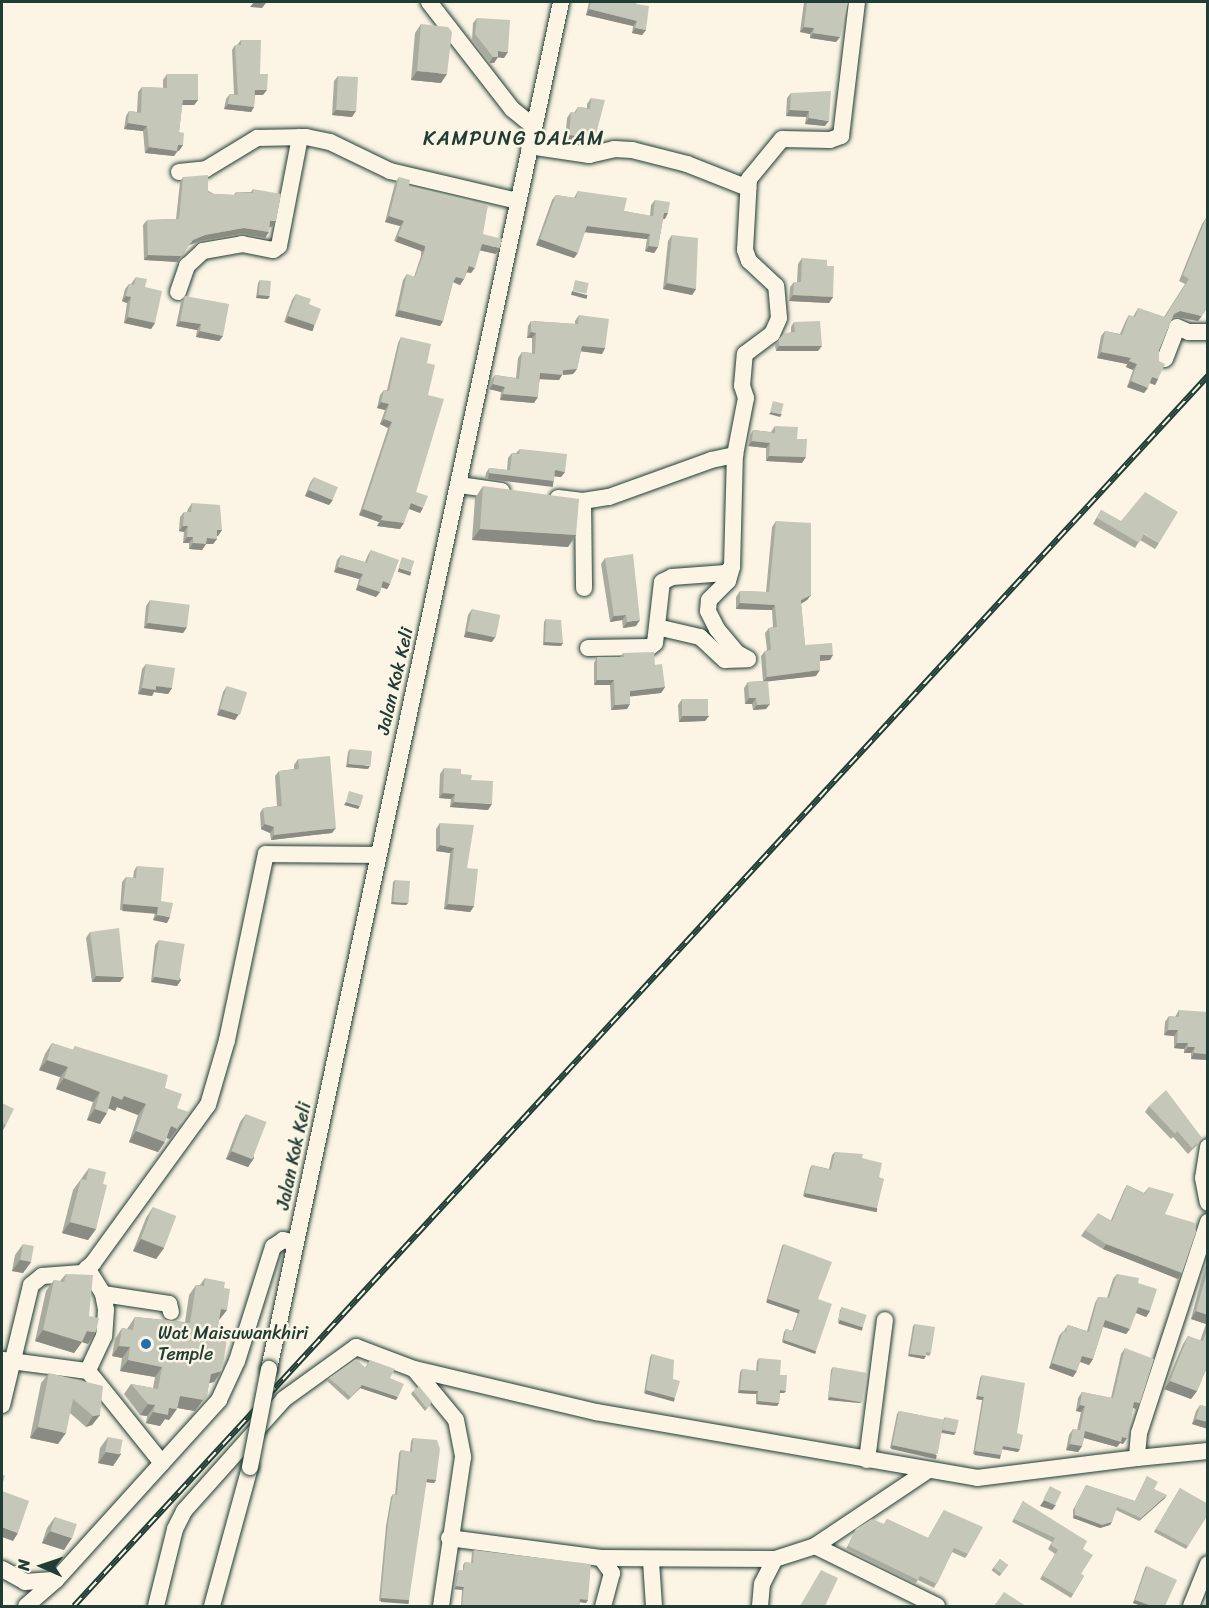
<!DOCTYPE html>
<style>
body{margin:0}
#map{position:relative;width:1209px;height:1608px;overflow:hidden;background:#fcf5e5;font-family:Sriracha,sans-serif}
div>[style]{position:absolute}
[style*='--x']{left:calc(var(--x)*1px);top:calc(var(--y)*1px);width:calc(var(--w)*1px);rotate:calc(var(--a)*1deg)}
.roads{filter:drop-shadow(0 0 2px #1f3d34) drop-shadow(0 0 2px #1f3d34)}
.minor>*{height:16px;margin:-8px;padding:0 8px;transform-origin:8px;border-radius:8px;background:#fcf5e5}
.rail>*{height:6px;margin-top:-3px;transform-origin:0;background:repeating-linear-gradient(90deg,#fcf5e5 0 11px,#1f3d34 0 22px);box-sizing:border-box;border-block:2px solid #1f3d34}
.bridges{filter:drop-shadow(0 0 2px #1f3d34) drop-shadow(0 0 2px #1f3d34)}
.minor-bridge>*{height:16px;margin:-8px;padding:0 8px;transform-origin:8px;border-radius:8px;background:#fcf5e5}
.wall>*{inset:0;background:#a9ab9f;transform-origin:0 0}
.shaded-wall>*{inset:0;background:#8a8b82;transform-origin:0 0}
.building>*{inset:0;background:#c5c7b9;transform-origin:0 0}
.dots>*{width:16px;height:16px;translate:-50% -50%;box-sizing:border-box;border:3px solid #fcf5e5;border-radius:50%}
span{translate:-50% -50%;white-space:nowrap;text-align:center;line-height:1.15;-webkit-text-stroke:5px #fcf5e5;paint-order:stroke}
.street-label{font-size:18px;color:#1f3d34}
.poi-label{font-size:18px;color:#1f3d34}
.left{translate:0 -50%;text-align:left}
.neighbourhood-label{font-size:20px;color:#1f3d34;letter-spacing:1.5px}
.frame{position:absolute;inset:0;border:3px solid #1f3d34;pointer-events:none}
.north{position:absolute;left:12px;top:1536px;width:60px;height:60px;-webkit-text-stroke:4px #fcf5e5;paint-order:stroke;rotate:273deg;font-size:16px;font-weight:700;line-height:24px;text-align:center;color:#1f3d34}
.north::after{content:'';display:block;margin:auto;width:21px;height:27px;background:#1f3d34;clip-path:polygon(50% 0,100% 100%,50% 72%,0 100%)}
</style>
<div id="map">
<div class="roads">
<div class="minor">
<div style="--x:429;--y:2;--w:135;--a:52.2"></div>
<div style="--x:512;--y:109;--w:27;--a:39"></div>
<div style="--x:529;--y:146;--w:61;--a:8.5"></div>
<div style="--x:589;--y:155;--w:26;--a:-13"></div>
<div style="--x:614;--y:149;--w:18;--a:3"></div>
<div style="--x:632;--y:150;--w:57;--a:14.3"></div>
<div style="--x:687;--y:164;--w:66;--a:21.5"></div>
<div style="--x:179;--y:172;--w:27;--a:-6"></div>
<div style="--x:206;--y:169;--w:60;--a:-31.3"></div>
<div style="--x:257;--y:138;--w:49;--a:-1.2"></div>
<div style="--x:306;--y:137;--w:25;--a:12"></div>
<div style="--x:330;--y:142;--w:67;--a:25.8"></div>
<div style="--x:390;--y:171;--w:131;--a:13.2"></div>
<div style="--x:178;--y:292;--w:28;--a:-71"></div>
<div style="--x:187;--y:266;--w:22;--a:-43"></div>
<div style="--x:203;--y:251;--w:40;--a:-10"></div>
<div style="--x:242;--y:244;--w:32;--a:11"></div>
<div style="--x:273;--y:250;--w:7;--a:-34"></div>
<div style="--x:279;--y:246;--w:111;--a:-79.1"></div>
<div style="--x:1165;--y:359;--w:34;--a:-69"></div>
<div style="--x:1177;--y:327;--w:13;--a:23"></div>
<div style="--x:1189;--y:332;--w:19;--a:0"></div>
<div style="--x:459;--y:485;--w:43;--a:7.9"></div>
<div style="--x:558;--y:498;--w:25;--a:7"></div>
<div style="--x:583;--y:501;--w:26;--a:-9"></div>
<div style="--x:609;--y:497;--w:109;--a:-19.9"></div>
<div style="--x:711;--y:460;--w:25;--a:-12"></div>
<div style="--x:583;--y:501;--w:87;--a:89.3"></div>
<div style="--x:657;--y:627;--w:44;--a:13.1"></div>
<div style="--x:700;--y:637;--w:34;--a:43"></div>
<div style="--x:725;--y:660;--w:23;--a:-2"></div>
<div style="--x:588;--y:648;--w:62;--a:-0.9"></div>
<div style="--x:650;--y:647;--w:6;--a:-39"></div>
<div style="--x:655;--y:643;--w:61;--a:-83.5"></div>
<div style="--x:662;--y:582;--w:11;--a:-27"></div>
<div style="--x:672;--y:577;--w:54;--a:-4.2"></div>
<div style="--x:726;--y:573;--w:8;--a:-45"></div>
<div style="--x:748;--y:659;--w:13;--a:-151"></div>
<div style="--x:737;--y:653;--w:31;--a:-130"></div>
<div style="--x:717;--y:629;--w:20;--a:-117"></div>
<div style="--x:708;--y:611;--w:11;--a:-85"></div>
<div style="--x:709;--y:600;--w:27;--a:-45"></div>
<div style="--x:728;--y:581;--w:15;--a:-74"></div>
<div style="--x:732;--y:567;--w:112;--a:-88.5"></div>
<div style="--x:735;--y:455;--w:58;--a:-79.1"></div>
<div style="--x:746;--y:398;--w:13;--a:-108"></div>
<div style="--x:742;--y:386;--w:32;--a:-85"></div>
<div style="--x:745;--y:354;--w:34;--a:-37"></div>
<div style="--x:772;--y:334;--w:17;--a:-66"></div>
<div style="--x:779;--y:318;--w:32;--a:-95"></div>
<div style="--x:776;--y:286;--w:37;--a:-137"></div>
<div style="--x:749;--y:261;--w:12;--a:-110"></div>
<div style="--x:745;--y:250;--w:71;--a:-86.8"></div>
<div style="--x:749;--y:179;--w:52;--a:-50.5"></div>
<div style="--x:782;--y:139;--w:48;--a:1.2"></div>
<div style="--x:830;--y:140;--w:12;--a:-20"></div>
<div style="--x:841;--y:136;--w:135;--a:-83.2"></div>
<div style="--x:1208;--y:1147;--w:31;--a:99"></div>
<div style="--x:1203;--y:1178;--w:25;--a:79"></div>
<div style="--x:1208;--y:1222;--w:222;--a:108.1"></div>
<div style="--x:1139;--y:1433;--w:25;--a:95"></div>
<div style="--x:1137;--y:1458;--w:71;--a:-5.6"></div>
<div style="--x:87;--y:1268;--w:31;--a:58"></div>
<div style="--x:103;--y:1294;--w:16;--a:79"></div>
<div style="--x:106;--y:1310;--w:26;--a:94"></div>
<div style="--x:104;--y:1336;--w:38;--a:115"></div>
<div style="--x:88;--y:1371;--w:118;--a:51.2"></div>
<div style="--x:103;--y:1294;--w:67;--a:8.6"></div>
<div style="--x:169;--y:1304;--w:8;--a:76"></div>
<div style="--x:3;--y:1360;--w:86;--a:7.4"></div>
<div style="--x:269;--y:1369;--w:1398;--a:-77.94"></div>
<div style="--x:414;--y:1369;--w:66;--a:50.5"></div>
<div style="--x:456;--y:1420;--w:38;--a:79"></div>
<div style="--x:463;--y:1457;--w:151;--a:98.4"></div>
<div style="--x:2;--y:1405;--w:123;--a:-76.4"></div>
<div style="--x:31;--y:1285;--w:14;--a:-39"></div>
<div style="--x:42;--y:1276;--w:40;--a:-4.3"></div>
<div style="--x:82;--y:1273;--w:15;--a:-42"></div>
<div style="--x:93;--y:1263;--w:195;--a:-54"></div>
<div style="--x:208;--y:1105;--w:68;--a:-73.7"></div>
<div style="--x:227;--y:1040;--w:190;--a:-78.2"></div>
<div style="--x:266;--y:854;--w:112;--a:0.5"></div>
<div style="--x:867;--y:1460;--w:141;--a:-82.7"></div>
<div style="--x:449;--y:1538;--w:153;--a:7.5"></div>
<div style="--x:601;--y:1558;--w:174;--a:0.3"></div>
<div style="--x:775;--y:1559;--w:42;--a:-18"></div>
<div style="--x:815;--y:1546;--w:135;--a:-33.8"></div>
<div style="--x:815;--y:1546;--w:136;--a:26.2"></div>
<div style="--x:601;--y:1558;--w:19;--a:54"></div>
<div style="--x:612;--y:1573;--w:34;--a:105"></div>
<div style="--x:651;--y:1561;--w:45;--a:86.2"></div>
<div style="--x:2;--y:1569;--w:26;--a:29"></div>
<div style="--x:25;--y:1582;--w:31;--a:-4"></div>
<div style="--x:26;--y:1606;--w:40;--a:-41"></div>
<div style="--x:56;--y:1580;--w:243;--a:-47.8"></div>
<div style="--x:219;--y:1400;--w:43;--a:-65.2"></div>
<div style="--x:237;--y:1361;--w:120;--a:-72.5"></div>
<div style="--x:273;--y:1247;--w:12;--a:-35"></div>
<div style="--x:283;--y:1240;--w:13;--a:13"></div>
<div style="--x:156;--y:1606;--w:79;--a:-76.1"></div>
<div style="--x:175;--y:1529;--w:20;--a:-63"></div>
<div style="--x:184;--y:1511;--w:150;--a:-48.2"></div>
<div style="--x:284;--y:1399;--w:89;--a:-35.8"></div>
<div style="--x:356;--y:1347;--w:62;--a:20.8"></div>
<div style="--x:414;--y:1369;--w:187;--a:13.3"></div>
<div style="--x:596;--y:1412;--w:387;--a:9.8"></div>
<div style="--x:977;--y:1478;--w:161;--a:-7.1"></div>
<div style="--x:212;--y:1606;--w:144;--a:-74.7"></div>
<div style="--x:760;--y:1606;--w:22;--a:-85"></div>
<div style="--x:762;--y:1584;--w:28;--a:-63"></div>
<div style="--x:1191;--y:1606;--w:45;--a:-68"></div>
</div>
</div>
<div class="rail">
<div style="--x:74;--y:1606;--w:1673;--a:-47.33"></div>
</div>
<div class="bridges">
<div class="minor-bridge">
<div style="--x:250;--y:1467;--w:100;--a:-79"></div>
</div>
</div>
<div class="wall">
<div style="clip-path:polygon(589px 2px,637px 2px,636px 4px,646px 30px,642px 35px,632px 33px,633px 26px,586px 15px)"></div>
<div style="clip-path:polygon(803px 2px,848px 2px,840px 37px,836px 42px,810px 38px,810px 34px,800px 32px,804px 2px)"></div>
<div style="clip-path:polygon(477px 18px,504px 58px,498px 57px,494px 63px,489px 63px,472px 40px,473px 23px)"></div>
<div style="clip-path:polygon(421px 24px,441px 83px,411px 80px,415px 33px)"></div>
<div style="clip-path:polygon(241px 40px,260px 74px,263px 95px,255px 95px,254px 107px,251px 112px,224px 109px,226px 99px,230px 94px,234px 94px,232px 50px,235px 45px,237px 45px)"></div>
<div style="clip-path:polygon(167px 74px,198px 100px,194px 105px,182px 105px,179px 132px,183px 145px,174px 156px,145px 153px,143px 131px,124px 129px,126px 116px,129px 111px,137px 112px,138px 92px,142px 87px,163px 88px,163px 80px)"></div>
<div style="clip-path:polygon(338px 76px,352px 117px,332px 115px,334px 81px)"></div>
<div style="clip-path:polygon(791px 93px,825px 126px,805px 124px,806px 117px,786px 116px,787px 98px)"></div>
<div style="clip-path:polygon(591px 98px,591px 144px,565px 141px,567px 118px,571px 112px,574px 113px,578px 107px,587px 108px,587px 104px)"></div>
<div style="clip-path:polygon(183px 177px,214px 194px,234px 195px,236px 192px,251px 192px,253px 189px,272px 227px,270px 227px,265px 238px,241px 234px,201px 241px,189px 245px,178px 262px,144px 260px,143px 225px,147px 220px,176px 219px,180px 182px)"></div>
<div style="clip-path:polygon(399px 177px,409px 186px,483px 234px,496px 254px,480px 250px,471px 273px,467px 272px,464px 279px,460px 285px,453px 282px,443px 321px,440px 326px,395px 316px,403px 280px,407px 274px,414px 277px,421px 256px,421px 251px,394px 241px,400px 226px,385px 222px,395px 183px)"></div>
<div style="clip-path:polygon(578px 191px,624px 211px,650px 216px,651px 205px,655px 200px,665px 219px,663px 219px,658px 247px,654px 253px,645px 251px,647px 239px,585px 232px,574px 258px,536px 245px,552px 200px,556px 195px,574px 198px)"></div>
<div style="clip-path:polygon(1206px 218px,1198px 321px,1176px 317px,1172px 318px,1159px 350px,1158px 379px,1155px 385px,1149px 383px,1144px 393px,1127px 387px,1133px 370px,1126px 367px,1127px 364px,1097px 358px,1101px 336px,1105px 331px,1120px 334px,1126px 320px,1129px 315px,1133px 317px,1138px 308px,1164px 317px,1185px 284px,1179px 281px,1202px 224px)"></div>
<div style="clip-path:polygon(672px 235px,696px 289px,692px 295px,663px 289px,668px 241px)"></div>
<div style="clip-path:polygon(802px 258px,827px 266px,833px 297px,829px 303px,789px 301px,790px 287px,794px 282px,797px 282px,798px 264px)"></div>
<div style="clip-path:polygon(136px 277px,145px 287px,155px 323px,151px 329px,124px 323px,127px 303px,122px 301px,125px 289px,129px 284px,131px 284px)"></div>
<div style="clip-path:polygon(260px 280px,268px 299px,256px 298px,258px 283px)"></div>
<div style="clip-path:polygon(296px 294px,309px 304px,311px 331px,284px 322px,292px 300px)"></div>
<div style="clip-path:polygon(185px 296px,223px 336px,219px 341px,196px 337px,197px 330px,176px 326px,181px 302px)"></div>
<div style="clip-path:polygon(579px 315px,605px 348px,602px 354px,581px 351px,577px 369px,573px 374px,562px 375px,559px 380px,540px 379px,534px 403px,500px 400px,501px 392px,489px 389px,491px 380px,495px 375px,516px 378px,518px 358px,522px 352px,532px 353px,532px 338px,527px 338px,528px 326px,531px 321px,575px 324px,575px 321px)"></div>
<div style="clip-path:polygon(794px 322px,818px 351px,776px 351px,775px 345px,779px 339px,791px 332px,791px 327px)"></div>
<div style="clip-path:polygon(401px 337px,427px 363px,428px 395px,416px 492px,423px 508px,420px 513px,409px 509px,400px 529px,377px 526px,379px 522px,359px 515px,388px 428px,380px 424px,385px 410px,377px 408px,380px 395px,384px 390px,387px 390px,398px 343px)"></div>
<div style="clip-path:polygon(775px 426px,797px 439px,802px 463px,766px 461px,766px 448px,748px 446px,750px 435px,753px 430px,771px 432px)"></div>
<div style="clip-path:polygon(520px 449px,565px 472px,561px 477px,554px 476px,554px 481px,550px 486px,485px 478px,486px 473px,489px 468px,507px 470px,508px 458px,512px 453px,516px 453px)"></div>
<div style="clip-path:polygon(314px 477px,329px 505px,305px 496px,310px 483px)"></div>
<div style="clip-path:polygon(483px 486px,576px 535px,568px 547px,472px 540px,475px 498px)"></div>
<div style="clip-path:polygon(192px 503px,222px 530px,217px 536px,217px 539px,213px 544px,206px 544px,202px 550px,189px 549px,189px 543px,183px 543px,184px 532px,179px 531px,180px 517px,184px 512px,187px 512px,188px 509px)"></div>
<div style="clip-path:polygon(1101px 510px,1159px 543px,1155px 549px,1140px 540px,1135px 548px,1093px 524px)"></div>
<div style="clip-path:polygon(776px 521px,811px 595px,807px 600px,801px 604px,805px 645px,830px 660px,820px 661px,816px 676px,768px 681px,766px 709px,753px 710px,752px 704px,745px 704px,744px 688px,748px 682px,763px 681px,761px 656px,765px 651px,767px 650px,765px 633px,769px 628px,773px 627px,772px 610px,736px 609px,736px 597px,740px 591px,766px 592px,772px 527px)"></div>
<div style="clip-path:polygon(371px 550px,390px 584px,387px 589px,381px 587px,380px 592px,376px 597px,356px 590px,359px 579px,334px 572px,337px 560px,341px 555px,365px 562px,368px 555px)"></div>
<div style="clip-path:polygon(605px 558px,636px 626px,623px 628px,622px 620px,610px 622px,601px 564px)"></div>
<div style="clip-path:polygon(150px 600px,187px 627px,183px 633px,144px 628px,146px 606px)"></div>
<div style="clip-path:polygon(472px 609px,492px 642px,464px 637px,468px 615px)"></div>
<div style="clip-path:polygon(546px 619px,563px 643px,561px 646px,543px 645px,544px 622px)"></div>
<div style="clip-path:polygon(623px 653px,655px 665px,665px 687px,661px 693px,630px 696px,627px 709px,611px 710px,610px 685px,594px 685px,594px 663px,597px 657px,620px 657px)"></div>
<div style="clip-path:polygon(146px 664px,172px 688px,168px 694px,154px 692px,152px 696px,138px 694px,142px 669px)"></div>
<div style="clip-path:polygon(227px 686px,235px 720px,217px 715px,223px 692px)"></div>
<div style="clip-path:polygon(682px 699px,709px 716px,705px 721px,679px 722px,678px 705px)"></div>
<div style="clip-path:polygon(350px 749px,368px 769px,346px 767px,348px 752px)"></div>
<div style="clip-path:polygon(298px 759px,332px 833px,271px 840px,270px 833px,261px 829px,260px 813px,263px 808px,277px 806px,275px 776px,279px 771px,294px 769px,294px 765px)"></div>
<div style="clip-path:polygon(444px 768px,461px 774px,471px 780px,488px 810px,450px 807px,451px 799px,439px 798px,440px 774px)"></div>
<div style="clip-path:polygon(440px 823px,467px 868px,474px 906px,470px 912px,444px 909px,450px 853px,436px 851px,436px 829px)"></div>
<div style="clip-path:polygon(137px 866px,161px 901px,167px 923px,153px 920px,155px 913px,120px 910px,122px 882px,126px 877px,133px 878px,134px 871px)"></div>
<div style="clip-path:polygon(395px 880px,408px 903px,406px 905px,391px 904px,393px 882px)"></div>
<div style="clip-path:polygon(90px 932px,120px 982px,92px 982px,86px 938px)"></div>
<div style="clip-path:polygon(159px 940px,181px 980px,177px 986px,151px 982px,155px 945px)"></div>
<div style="clip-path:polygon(1179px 1010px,1208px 1060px,1191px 1059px,1191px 1053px,1184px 1053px,1184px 1049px,1174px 1048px,1174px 1036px,1164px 1035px,1165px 1022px,1169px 1016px,1175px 1017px)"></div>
<div style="clip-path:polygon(52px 1043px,73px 1050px,75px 1046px,165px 1088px,177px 1108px,170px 1139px,166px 1138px,158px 1152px,129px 1142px,138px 1115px,117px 1107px,115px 1111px,109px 1108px,100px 1124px,87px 1120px,93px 1102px,56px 1089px,60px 1077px,39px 1070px,45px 1054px)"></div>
<div style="clip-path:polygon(2px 1103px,6px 1125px,2px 1132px)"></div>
<div style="clip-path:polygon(1149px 1106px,1198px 1144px,1188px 1154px,1173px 1137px,1171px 1139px,1145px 1112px)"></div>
<div style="clip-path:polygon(246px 1114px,254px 1158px,248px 1167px,226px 1159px,240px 1122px)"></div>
<div style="clip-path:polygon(835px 1152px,862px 1158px,879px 1177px,877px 1208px,875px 1211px,803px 1196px,810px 1168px,812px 1165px,829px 1169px,832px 1155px)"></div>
<div style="clip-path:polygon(89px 1168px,103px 1184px,96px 1229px,88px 1240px,62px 1233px,73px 1190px)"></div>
<div style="clip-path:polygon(1127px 1185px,1144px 1193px,1149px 1187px,1165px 1214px,1182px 1273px,1178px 1279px,1103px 1249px,1081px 1236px,1085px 1230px,1111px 1220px,1124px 1190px)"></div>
<div style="clip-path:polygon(153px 1207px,164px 1248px,156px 1259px,133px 1251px,146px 1218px)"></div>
<div style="clip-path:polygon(23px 1244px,31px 1262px,23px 1273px,12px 1271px,15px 1255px)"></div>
<div style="clip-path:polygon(784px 1244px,814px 1353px,782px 1342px,784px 1332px,786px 1329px,792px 1331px,798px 1313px,766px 1302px,782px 1246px)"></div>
<div style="clip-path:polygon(1208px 1262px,1208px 1365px,1197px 1391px,1191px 1399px,1164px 1389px,1183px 1344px,1188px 1336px,1200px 1341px,1206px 1324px,1191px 1319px,1205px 1266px)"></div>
<div style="clip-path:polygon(66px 1274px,89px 1316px,88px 1344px,82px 1342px,74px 1353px,35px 1341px,46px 1291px,54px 1280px,60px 1281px)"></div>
<div style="clip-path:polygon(1117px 1274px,1138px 1283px,1150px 1311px,1146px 1317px,1136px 1313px,1126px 1334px,1103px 1327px,1093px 1359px,1089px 1365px,1080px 1362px,1073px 1377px,1049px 1368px,1059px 1336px,1063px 1331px,1064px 1331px,1068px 1325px,1087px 1331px,1095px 1303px,1098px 1297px,1107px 1298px,1113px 1279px)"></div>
<div style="clip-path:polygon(205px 1278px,224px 1288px,227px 1310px,219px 1320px,217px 1331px,222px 1371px,214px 1382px,209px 1383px,207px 1395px,195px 1411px,177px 1408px,169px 1420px,165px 1419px,160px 1426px,146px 1423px,147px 1416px,140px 1415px,124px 1394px,131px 1384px,153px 1388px,155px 1377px,120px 1371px,122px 1358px,112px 1356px,115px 1339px,122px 1328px,127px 1329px,135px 1317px,185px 1322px,189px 1295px,196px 1285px,200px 1285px)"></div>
<div style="clip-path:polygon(842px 1307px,863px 1327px,861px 1330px,838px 1323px,840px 1310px)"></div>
<div style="clip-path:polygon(915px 1324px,931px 1353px,929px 1356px,926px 1355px,924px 1359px,908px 1356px,913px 1326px)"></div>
<div style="clip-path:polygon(1125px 1348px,1140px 1403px,1136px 1409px,1133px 1408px,1127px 1438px,1123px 1444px,1120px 1443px,1117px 1447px,1084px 1438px,1082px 1446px,1078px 1452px,1066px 1450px,1069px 1435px,1073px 1429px,1077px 1430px,1081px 1412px,1076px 1411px,1078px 1398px,1082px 1392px,1111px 1398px,1121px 1354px)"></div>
<div style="clip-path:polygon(652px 1354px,673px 1379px,673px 1401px,644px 1393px,650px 1357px)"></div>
<div style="clip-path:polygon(759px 1358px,780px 1375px,786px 1391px,784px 1393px,780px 1393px,779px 1403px,777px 1406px,756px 1404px,756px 1394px,738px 1393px,740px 1372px,742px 1369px,756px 1371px,757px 1361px)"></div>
<div style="clip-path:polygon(370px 1360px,390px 1378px,396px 1400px,360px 1388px,348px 1400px,327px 1381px,329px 1378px,365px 1368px)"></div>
<div style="clip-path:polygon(833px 1367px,862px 1401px,860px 1403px,828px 1400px,831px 1370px)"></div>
<div style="clip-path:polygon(49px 1373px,100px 1415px,92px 1425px,86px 1427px,70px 1413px,58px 1444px,30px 1438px,41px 1383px)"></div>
<div style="clip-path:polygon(982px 1375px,1017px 1433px,1018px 1452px,1002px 1449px,1001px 1455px,999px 1458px,973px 1454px,982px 1400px,976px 1399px,980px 1378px)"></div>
<div style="clip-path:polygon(413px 1391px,432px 1402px,425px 1411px,411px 1394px)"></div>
<div style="clip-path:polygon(1200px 1405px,1208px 1407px,1208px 1429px,1192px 1424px,1196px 1411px)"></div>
<div style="clip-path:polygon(899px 1411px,943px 1420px,945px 1417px,956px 1432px,954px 1435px,941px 1433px,935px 1458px,890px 1448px,897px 1414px)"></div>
<div style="clip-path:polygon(108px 1437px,121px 1454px,113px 1466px,98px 1463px,100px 1448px)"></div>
<div style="clip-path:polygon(413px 1438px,436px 1480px,434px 1483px,426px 1482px,407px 1603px,379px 1601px,386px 1526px,391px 1497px,393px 1494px,395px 1494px,399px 1453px,401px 1450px,410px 1452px,411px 1441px)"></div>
<div style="clip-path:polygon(1147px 1476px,1154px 1489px,1165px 1498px,1139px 1521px,1116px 1510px,1110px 1525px,1100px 1528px,1073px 1518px,1073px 1510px,1086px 1485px,1135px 1501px)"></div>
<div style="clip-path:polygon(1180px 1488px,1208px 1514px,1186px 1549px,1154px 1532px)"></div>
<div style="clip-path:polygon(1023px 1501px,1083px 1549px,1081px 1574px,1084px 1576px,1071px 1598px,1040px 1579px,1055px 1554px,1048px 1549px,1052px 1542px,1012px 1522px)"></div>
<div style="clip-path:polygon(944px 1510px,968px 1554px,965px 1558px,952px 1552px,934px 1588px,918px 1580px,915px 1584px,846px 1549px,856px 1529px,884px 1524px,887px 1519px,928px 1538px)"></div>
<div style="clip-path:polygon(55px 1517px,64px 1550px,42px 1543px,47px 1528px)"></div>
<div style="clip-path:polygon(474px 1550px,588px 1600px,586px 1603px,580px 1602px,579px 1606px,461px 1606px,462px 1590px,454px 1589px,457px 1573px,459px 1570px,463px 1570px,463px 1565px,465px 1562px,471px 1563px,472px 1552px)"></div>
<div style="left:1000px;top:1559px;width:10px;height:14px;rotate:37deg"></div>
<div style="clip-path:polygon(1147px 1566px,1165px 1606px,1142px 1606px,1133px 1603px,1145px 1568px)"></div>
</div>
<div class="shaded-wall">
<div style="clip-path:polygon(254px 2px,266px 3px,262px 8px,250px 7px)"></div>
<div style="clip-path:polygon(589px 9px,637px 21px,633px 26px,586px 15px)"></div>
<div style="clip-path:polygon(804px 27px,814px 28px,810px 34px,800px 32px)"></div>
<div style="clip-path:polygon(635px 28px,646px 30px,642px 35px,632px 33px)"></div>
<div style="clip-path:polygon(813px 33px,840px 37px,836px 42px,810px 38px)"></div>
<div style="clip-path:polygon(498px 51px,508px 52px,504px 58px,494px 57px)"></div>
<div style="clip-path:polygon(493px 57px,498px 57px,494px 63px,489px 63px)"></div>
<div style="clip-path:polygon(417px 71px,447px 74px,441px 83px,411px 80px)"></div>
<div style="clip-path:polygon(255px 90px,267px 90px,263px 95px,251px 95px)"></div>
<div style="clip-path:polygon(183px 100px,198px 100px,194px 105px,179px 105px)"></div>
<div style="clip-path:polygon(228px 104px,254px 107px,251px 112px,224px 109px)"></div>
<div style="clip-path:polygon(336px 110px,356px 111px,352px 117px,332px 115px)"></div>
<div style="clip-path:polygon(790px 110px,809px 111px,806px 117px,786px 116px)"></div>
<div style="clip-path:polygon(809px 118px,829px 121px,825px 126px,805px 124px)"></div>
<div style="clip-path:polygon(128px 123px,147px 126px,143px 131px,124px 129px)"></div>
<div style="clip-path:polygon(569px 135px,595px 138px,591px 144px,565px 141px)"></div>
<div style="clip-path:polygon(178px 145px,183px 145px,179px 151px,174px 150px)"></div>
<div style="clip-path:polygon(149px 147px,177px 151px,174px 156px,145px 153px)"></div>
<div style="clip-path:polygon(664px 213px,668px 213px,665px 219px,660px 218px)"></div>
<div style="clip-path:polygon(389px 216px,404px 221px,400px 226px,385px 222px)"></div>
<div style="clip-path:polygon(270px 221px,276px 221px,272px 227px,266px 226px)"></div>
<div style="clip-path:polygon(587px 226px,650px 234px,647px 239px,583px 232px)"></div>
<div style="clip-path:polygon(244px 228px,269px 232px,265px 238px,241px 234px,201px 241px,189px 245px,193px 240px,205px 235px)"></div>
<div style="left:398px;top:236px;width:29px;height:6px;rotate:20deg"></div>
<div style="clip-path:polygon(540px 239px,578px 253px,574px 258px,536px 245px)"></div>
<div style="clip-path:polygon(482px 244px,500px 248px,496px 254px,478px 250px)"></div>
<div style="clip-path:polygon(649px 246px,658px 247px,654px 253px,645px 251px)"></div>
<div style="clip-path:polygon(148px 255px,181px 256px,178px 262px,144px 260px)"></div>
<div style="clip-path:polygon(469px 266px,475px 268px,471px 273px,465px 272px)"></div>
<div style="clip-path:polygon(456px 277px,464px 279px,460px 285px,453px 282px)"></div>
<div style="clip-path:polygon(667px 283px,696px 289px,692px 295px,663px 289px)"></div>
<div style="left:572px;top:291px;width:16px;height:4px;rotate:15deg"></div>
<div style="clip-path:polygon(258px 295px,270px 296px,268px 299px,256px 298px)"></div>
<div style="clip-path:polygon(793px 295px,833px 297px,829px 303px,789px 301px)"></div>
<div style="clip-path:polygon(126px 296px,131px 297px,127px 303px,122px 301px)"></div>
<div style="clip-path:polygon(399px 310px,443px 321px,440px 326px,395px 316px)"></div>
<div style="clip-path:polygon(1180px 311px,1202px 316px,1198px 321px,1176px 317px,1170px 319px,1174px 314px)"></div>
<div style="left:288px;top:316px;width:28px;height:7px;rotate:18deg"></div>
<div style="clip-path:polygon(128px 317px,155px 323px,151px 329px,124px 323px)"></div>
<div style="clip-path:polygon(180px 321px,201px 324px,197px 330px,176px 326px)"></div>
<div style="clip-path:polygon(200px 331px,223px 336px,219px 341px,196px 337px)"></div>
<div style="clip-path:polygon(531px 332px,536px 333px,532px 338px,527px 338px)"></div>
<div style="clip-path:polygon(582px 346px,605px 348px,602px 354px,578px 351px)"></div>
<div style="clip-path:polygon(779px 346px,822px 346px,818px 351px,776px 351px)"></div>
<div style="clip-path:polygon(1101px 352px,1131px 358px,1127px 364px,1097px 358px)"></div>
<div style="clip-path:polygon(1129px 361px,1137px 364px,1133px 370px,1126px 367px)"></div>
<div style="clip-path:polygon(577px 369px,573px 374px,562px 375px,559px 380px,536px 379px,540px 373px)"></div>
<div style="clip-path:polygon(1152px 377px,1158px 379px,1155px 385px,1148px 382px)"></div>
<div style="clip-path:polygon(1131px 381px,1148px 388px,1144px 393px,1127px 387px)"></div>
<div style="clip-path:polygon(493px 384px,505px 387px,501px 392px,489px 389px)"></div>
<div style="clip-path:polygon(503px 394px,538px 397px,534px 403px,500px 400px)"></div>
<div style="clip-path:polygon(381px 402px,389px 404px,385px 410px,377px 408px)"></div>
<div style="clip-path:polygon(771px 412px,782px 414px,780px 417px,769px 414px)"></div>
<div style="clip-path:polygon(384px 419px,392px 422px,388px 428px,380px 424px)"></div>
<div style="clip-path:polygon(752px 441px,770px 443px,766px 448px,748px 446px)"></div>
<div style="clip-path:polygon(769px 456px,806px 457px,802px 463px,766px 461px)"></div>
<div style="clip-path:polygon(555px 470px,565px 472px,561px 477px,551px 476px)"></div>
<div style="left:489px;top:473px;width:65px;height:6px;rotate:7deg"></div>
<div style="clip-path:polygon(309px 490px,333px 500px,329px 505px,305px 496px)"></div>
<div style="clip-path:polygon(411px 503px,423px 508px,420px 513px,407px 508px)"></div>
<div style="clip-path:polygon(363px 509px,383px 516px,379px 522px,359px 515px)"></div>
<div style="clip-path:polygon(381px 520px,404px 523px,400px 529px,377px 526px)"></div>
<div style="clip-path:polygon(183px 526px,188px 526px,184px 532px,179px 531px)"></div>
<div style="clip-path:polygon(480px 529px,576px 535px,568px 547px,472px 540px)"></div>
<div style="clip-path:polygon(217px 530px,222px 530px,218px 536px,213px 536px)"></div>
<div style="clip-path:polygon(187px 537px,193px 537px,189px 543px,183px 543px)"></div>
<div style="clip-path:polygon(207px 538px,217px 539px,213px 544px,203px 544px,206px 544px,202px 550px,189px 549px,193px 543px)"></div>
<div style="clip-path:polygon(338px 567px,363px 574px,359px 579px,334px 572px)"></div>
<div style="left:399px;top:568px;width:13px;height:4px;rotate:18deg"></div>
<div style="clip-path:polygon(383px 581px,390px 584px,387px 589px,380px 587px)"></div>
<div style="clip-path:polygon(359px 585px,380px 592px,376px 597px,356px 590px)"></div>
<div style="clip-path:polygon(811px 595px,807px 600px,797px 606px,801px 600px)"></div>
<div style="clip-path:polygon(740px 603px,775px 605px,772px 610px,736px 609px)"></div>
<div style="clip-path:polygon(626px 615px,622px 620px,610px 622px,614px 616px)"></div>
<div style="clip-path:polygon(640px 620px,636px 626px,623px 628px,627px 622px)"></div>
<div style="clip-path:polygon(148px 623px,187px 627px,183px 633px,144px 628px)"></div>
<div style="clip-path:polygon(467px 631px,496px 636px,492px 642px,464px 637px)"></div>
<div style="clip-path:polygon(545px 642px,563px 643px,561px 646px,543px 645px)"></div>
<div style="clip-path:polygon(820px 655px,833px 655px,830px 660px,816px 661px)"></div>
<div style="clip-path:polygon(820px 670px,816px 676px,763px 682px,767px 677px)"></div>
<div style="clip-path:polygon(597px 680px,614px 680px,610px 685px,594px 685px)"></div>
<div style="clip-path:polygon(156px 686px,172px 688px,168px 694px,154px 692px,152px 696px,138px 694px,142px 688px)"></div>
<div style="clip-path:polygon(665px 687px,661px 693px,626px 697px,630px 691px)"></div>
<div style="clip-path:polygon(749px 698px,756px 698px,752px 704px,745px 704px)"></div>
<div style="clip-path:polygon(630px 704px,627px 709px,611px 710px,615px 705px)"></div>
<div style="clip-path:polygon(770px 704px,766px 709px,753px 710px,757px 705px)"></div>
<div style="clip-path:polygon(221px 709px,239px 714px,235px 720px,217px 715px)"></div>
<div style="clip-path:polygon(683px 716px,709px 716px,705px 721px,679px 722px)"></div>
<div style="clip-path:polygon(348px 764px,370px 766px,368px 769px,346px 767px)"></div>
<div style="clip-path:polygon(443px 793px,455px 794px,451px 799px,439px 798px)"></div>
<div style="clip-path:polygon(346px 802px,360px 806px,358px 809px,344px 805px)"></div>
<div style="clip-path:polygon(454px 802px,492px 804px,488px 810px,450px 807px)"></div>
<div style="clip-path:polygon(265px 824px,274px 827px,270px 833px,261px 829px)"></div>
<div style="clip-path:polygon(336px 828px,332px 833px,271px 840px,274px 835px)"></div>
<div style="clip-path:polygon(440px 845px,454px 848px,450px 853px,436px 851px)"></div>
<div style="clip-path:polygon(393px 902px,408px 903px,406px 905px,391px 904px)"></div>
<div style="left:123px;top:904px;width:35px;height:7px;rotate:5deg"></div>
<div style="clip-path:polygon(448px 904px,474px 906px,470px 912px,444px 909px)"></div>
<div style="clip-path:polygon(157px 915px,170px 917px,167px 923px,153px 920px)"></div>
<div style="clip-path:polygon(96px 976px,124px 977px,120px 982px,92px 982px)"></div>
<div style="clip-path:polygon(155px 977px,181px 980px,177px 986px,151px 982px)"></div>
<div style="clip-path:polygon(1168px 1030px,1178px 1030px,1174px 1036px,1164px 1035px)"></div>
<div style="clip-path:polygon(1177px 1043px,1188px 1043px,1184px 1049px,1174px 1048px)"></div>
<div style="clip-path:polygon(1188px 1047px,1195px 1047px,1191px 1053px,1184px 1053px)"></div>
<div style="clip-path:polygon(1194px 1053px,1208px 1054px,1208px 1060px,1191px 1059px)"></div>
<div style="clip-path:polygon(47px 1060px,68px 1067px,60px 1077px,39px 1070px)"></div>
<div style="clip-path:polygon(64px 1078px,100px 1092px,93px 1102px,56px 1089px)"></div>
<div style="clip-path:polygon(112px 1096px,124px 1096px,146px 1104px,138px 1115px,117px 1107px,115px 1111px,105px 1107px)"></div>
<div style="clip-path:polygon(95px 1109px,107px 1113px,100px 1124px,87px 1120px)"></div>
<div style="clip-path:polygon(182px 1123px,170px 1139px,163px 1137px,171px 1126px)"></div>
<div style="clip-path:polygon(136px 1131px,165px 1142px,158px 1152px,129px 1142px)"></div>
<div style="clip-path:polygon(232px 1151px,254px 1158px,248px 1167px,226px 1159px)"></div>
<div style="left:805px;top:1193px;width:74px;height:4px;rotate:12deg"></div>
<div style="clip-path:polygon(70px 1222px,96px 1229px,88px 1240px,62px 1233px)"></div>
<div style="clip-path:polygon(141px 1239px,164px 1248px,156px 1259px,133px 1251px)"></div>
<div style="clip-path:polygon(1106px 1244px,1182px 1273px,1178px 1279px,1103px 1249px)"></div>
<div style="clip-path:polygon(20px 1260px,31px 1262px,23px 1273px,12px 1271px)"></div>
<div style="left:768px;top:1299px;width:34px;height:4px;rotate:19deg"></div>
<div style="clip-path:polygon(1138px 1307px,1150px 1311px,1146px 1317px,1134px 1312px)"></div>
<div style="clip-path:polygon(221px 1309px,227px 1310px,219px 1320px)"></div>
<div style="clip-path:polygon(1196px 1311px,1208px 1315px,1208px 1322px,1206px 1324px,1191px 1319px)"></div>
<div style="left:840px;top:1320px;width:24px;height:4px;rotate:17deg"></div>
<div style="clip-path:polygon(1105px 1320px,1130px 1329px,1126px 1334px,1102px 1326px)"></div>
<div style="clip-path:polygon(43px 1330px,87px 1331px,96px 1332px,88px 1344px,82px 1342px,74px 1353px,35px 1341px)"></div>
<div style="left:784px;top:1340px;width:34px;height:3px;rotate:19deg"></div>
<div style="clip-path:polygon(119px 1346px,130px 1347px,122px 1358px,112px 1356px)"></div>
<div style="clip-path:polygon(910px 1354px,926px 1356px,924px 1359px,908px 1356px)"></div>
<div style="clip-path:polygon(1082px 1356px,1093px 1359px,1089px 1365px,1078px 1361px)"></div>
<div style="clip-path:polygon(128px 1360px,162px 1367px,155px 1377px,120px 1371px)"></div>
<div style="clip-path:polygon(1052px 1363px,1077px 1371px,1073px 1377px,1049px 1368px)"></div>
<div style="clip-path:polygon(222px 1371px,214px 1382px,203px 1385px,211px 1374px)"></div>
<div style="clip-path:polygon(1170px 1381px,1197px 1391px,1191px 1399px,1164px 1389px)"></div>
<div style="clip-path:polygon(362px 1385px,398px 1397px,396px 1400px,360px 1388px,348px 1400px)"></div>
<div style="left:646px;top:1390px;width:30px;height:4px;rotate:15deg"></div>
<div style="clip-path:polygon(740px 1390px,758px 1391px,756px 1394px,738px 1393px)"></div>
<div style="clip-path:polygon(780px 1390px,786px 1391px,784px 1393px,778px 1393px)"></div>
<div style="clip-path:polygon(207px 1395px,195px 1411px,172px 1407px,180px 1396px)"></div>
<div style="clip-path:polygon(978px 1396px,984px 1397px,982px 1400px,976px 1399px)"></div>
<div style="clip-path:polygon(830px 1397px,862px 1401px,860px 1403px,828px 1400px)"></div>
<div style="clip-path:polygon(758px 1401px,779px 1403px,777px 1406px,756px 1404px)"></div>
<div style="clip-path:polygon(1134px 1402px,1140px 1403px,1136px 1409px,1131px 1407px)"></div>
<div style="clip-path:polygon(148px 1404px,155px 1405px,147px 1416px,140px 1415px)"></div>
<div style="clip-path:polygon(1080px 1405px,1085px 1406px,1081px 1412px,1076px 1411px)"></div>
<div style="clip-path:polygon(169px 1408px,177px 1409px,169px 1420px,165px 1419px,160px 1426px,146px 1423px,153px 1412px)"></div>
<div style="clip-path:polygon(100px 1415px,92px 1425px,86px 1427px,93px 1416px)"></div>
<div style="clip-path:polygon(1196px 1419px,1208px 1422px,1208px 1429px,1192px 1424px)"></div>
<div style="clip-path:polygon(38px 1427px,66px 1433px,58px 1444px,30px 1438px)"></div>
<div style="clip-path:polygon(943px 1430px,956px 1432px,954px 1435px,941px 1432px)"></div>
<div style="clip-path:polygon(1085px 1431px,1122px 1437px,1127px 1438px,1123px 1444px,1120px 1443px,1117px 1447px,1081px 1437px)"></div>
<div style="clip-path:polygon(1070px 1444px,1082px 1446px,1078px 1452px,1066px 1450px)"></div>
<div style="left:892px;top:1445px;width:46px;height:4px;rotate:13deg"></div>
<div style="clip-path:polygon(1003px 1446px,1020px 1449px,1018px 1452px,1001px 1449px)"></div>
<div style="left:975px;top:1451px;width:26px;height:4px;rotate:9deg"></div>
<div style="clip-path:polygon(106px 1452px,121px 1454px,113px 1466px,98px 1463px)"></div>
<div style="clip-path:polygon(427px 1479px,436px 1480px,434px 1483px,425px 1482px)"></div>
<div style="clip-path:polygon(1167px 1495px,1165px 1498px,1139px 1521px,1141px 1518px)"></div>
<div style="clip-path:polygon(1044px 1500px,1056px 1505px,1052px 1510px,1040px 1506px)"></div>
<div style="clip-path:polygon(1075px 1515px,1112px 1522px,1110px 1525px,1100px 1528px,1073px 1518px)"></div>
<div style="clip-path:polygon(2px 1527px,18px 1533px,13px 1541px,2px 1537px)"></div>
<div style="clip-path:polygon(50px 1531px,72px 1538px,64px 1550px,42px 1543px)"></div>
<div style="clip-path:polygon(456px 1586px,464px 1587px,462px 1590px,454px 1589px)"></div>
<div style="left:381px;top:1598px;width:28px;height:4px;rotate:4deg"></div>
<div style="clip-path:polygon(580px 1599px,588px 1600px,586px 1603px,578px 1602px)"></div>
<div style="clip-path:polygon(1135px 1600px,1149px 1605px,1148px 1606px,1142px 1606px,1133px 1603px)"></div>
</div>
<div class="building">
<div style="clip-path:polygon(591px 2px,637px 2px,636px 4px,649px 6px,646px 30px,635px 28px,637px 21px,589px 9px)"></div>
<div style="clip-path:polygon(807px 2px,848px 2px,840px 37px,813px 33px,814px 28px,804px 27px)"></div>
<div style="clip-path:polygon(477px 18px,510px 20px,508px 52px,498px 51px,498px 57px,493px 57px,475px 34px)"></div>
<div style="clip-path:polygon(421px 24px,448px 27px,452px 32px,447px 74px,417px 71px)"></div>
<div style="clip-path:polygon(241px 40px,261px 40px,260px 74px,268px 74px,267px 90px,255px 90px,254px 107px,228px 104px,230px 94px,238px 95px,235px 45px,241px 45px)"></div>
<div style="clip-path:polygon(167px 74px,198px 74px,198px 100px,183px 100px,179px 132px,184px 133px,183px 145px,178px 145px,177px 151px,149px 147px,147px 126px,128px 123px,129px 111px,141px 113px,142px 87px,167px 88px)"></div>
<div style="left:338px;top:76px;width:20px;height:34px;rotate:3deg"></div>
<div style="clip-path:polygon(831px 91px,829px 121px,809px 118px,809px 111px,790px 110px,791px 93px)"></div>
<div style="clip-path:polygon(591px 98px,605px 100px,595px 138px,569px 135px,571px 112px,576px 113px,578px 107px,590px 109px)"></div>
<div style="clip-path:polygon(208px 175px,208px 192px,214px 194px,236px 195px,236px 192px,253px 193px,253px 189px,281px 194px,276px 221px,270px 221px,269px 232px,244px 228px,205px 235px,193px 240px,181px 256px,148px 255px,147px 220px,179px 219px,183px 177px)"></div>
<div style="clip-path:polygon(399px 177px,410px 180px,409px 186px,488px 205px,483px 234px,502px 239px,500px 248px,482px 244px,475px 268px,469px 266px,464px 279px,456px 277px,452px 284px,443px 321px,399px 310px,407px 274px,415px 277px,425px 250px,425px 246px,398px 236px,404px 221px,389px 216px)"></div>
<div style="clip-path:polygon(578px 191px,627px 198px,624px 211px,653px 216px,655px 200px,670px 202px,668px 213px,664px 213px,658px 247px,649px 246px,650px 234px,587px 226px,578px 253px,540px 239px,556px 195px,576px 198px)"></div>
<div style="clip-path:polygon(1206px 218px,1208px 219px,1208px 307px,1202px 316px,1180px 311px,1174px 314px,1159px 350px,1159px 361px,1165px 364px,1158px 379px,1152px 377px,1148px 388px,1131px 381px,1137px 364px,1129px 361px,1131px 358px,1101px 352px,1105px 331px,1122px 335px,1129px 315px,1135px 317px,1138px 308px,1165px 317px,1189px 279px,1183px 275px)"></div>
<div style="clip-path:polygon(672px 235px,698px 238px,696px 289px,667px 283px)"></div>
<div style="clip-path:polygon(802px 258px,827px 260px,827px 266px,834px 266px,833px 297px,793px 295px,794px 282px,801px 282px)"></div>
<div style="clip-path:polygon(136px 277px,147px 279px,145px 287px,162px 291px,155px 323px,128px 317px,131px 297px,126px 296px,129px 284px,134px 285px)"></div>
<div style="left:260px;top:280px;width:11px;height:15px;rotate:5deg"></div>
<div style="left:575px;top:280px;width:14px;height:11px;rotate:12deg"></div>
<div style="clip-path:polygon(296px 294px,311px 299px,309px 304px,321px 309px,315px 325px,288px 316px)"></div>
<div style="clip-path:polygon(185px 296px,229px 304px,223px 336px,200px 331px,201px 324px,180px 321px)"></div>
<div style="clip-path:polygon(579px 315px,609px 319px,605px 348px,582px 346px,577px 369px,563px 370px,563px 375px,540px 373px,538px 397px,503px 394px,505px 387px,493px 384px,495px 375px,519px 379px,522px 352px,535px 354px,536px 333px,531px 332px,531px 321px,578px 324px)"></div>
<div style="clip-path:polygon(820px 321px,822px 346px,779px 346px,779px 339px,785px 333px,795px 332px,794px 322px)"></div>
<div style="clip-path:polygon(401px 337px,431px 344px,427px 363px,435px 365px,428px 395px,444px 399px,416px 492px,428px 496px,423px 508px,411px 503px,404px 523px,381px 520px,383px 516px,363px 509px,392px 422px,384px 419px,389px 404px,381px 402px,384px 390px,389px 391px)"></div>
<div style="left:773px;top:401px;width:11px;height:11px;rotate:15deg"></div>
<div style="clip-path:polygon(775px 426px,798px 427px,797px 439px,807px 439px,806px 457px,769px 456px,770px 443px,752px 441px,753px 430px,775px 433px)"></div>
<div style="clip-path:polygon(520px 449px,567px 454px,565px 472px,555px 470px,554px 481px,489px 473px,489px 468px,510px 470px,512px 453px,519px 454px)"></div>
<div style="left:314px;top:477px;width:26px;height:14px;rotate:23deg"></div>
<div style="clip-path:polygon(483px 486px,579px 499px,576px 535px,480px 529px)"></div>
<div style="clip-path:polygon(1145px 492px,1178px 512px,1159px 543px,1144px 534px,1139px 543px,1097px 518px,1101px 510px,1121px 521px)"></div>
<div style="clip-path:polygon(192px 503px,220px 505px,222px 530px,217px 530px,217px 539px,207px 538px,206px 544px,193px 543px,193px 537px,187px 537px,188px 526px,183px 526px,184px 512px,191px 512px)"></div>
<div style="clip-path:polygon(776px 521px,811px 523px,811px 595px,801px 600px,805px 645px,832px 643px,833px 655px,820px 655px,820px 670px,767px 677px,765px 651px,771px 650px,769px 628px,777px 627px,775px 605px,740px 603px,740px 591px,769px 592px)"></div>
<div style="clip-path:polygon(371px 550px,399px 560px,390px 584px,383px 581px,380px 592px,359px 585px,363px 574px,338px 567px,341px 555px,367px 563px)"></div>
<div style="clip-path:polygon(633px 554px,640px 620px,627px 622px,626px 615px,614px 616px,605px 558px)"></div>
<div style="left:402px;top:557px;width:13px;height:11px;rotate:18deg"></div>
<div style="left:150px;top:600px;width:40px;height:23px;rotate:7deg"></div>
<div style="left:472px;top:609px;width:29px;height:23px;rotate:12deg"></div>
<div style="clip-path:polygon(546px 619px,561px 620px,563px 643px,545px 642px)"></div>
<div style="clip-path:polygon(654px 652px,655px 665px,662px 664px,665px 687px,630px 691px,630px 704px,615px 705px,614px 680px,597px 680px,597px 657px,624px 657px,623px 653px)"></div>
<div style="clip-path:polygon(146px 664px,175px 668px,172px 688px,156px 686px,156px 690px,142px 688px)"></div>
<div style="clip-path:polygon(768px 681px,770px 704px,757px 705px,756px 698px,749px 698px,748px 682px)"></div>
<div style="left:227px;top:686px;width:21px;height:24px;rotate:17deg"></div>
<div style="left:682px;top:699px;width:26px;height:17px"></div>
<div style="left:350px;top:749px;width:22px;height:15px;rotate:5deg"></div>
<div style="clip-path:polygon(330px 756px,336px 828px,274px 835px,274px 827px,265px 824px,263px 808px,282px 806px,279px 771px,299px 769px,298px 759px)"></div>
<div style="clip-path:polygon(444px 768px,461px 769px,461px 774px,472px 775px,471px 780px,493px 781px,492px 804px,454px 802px,455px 794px,443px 793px)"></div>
<div style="left:349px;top:791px;width:15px;height:11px;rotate:16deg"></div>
<div style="clip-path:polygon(440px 823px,474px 825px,467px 868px,478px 869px,474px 906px,448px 904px,454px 848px,440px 845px)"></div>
<div style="clip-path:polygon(137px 866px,164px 868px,161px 901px,173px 903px,170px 917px,157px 915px,158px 907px,123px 904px,126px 877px,136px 878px)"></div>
<div style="left:395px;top:880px;width:15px;height:22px;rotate:4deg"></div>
<div style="clip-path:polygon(119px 928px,124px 977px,96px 976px,90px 932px)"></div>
<div style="left:159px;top:940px;width:26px;height:37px;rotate:9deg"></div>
<div style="clip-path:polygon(1179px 1010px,1208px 1012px,1208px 1054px,1194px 1053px,1195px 1047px,1188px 1047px,1188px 1043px,1177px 1043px,1178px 1030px,1168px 1030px,1169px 1016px,1179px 1017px)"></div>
<div style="clip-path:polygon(52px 1043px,74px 1050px,75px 1046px,168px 1075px,165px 1088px,182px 1094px,177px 1108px,189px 1112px,177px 1129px,171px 1126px,165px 1142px,136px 1131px,146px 1104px,124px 1096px,122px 1100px,112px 1096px,107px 1113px,95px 1109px,100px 1092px,64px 1078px,68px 1067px,47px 1060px)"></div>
<div style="clip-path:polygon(1166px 1090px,1202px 1138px,1192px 1148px,1177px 1131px,1175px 1134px,1149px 1106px)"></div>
<div style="clip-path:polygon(2px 1103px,14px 1109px,6px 1125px,2px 1123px)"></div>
<div style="left:246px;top:1114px;width:22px;height:40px;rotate:21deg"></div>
<div style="clip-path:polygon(835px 1152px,863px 1154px,862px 1158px,882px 1163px,879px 1177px,884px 1179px,877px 1208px,805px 1193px,812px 1165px,831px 1170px)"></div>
<div style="clip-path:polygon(89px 1168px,106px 1172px,103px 1184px,107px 1185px,96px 1229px,70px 1222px,81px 1179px,86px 1180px)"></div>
<div style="clip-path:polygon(1127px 1185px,1145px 1194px,1149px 1187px,1174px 1194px,1165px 1214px,1195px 1223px,1196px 1232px,1182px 1273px,1106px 1244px,1085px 1230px,1098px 1213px,1112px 1221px)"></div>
<div style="left:153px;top:1207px;width:25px;height:34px;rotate:21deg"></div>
<div style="left:23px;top:1244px;width:11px;height:16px;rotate:10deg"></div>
<div style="clip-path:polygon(784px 1244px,832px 1262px,818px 1299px,832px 1304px,816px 1351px,784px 1340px,786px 1329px,793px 1331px,800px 1310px,768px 1299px)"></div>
<div style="clip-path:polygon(1208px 1269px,1208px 1315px,1196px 1311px)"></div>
<div style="clip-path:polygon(66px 1274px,93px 1275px,89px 1316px,99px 1318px,96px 1332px,87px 1331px,82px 1342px,43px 1330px,54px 1280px,64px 1282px)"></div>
<div style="clip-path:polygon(1117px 1274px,1139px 1278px,1138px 1283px,1157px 1289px,1150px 1311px,1138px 1307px,1130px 1329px,1105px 1320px,1093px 1359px,1082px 1356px,1077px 1371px,1052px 1363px,1063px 1331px,1066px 1332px,1068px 1325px,1089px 1332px,1098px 1297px,1109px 1298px)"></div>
<div style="clip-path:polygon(205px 1278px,225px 1282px,224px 1288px,230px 1289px,227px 1310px,221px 1309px,217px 1331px,228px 1333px,222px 1371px,211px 1374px,207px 1395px,203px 1400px,180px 1396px,177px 1409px,169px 1408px,168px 1415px,153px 1412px,155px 1405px,148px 1404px,131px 1384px,158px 1389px,162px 1367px,128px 1360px,130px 1347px,119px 1346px,122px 1328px,133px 1330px,135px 1317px,190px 1323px,196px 1285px,204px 1286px)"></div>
<div style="left:842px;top:1307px;width:26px;height:13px;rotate:18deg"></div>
<div style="clip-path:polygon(915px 1324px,935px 1327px,931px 1353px,926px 1352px,926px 1356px,910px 1354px)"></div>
<div style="clip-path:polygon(1208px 1327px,1208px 1364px,1197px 1391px,1170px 1381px,1188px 1336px,1203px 1341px)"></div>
<div style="clip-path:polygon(1125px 1348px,1154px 1359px,1140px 1403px,1134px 1402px,1127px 1438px,1122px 1437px,1121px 1442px,1085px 1431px,1082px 1446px,1070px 1444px,1073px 1429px,1080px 1430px,1085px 1406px,1080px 1405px,1082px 1392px,1113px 1398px)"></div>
<div style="clip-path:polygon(652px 1354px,674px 1360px,673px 1379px,680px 1381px,675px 1398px,646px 1390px)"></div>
<div style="clip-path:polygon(759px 1358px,781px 1360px,780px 1375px,787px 1375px,786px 1391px,780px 1390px,779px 1403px,758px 1401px,758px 1391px,740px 1390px,742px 1369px,758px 1371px)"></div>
<div style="clip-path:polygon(356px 1359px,366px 1368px,370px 1360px,395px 1369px,390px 1378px,404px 1384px,398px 1397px,362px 1385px,351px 1397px,329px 1378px)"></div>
<div style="left:833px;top:1367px;width:35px;height:30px;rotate:10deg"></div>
<div style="clip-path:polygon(49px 1373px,103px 1386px,100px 1415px,93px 1416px,73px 1399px,66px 1433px,38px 1427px)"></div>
<div style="clip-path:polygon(982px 1375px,1025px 1383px,1017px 1433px,1023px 1435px,1020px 1449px,1003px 1446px,1001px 1455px,975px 1451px,984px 1397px,978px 1396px)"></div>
<div style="clip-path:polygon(419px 1386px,432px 1402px,427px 1409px,413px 1391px)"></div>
<div style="clip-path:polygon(1200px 1405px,1208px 1407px,1208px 1422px,1196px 1419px)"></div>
<div style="left:899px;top:1411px;width:46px;height:35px;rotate:11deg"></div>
<div style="left:945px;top:1417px;width:14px;height:13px;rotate:12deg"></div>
<div style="left:108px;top:1437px;width:15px;height:15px;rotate:11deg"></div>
<div style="clip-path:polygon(413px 1438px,437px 1440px,440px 1449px,436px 1480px,427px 1479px,409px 1600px,381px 1598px,388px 1523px,393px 1494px,397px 1495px,401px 1450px,412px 1452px)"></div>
<div style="clip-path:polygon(2px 1474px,5px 1476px,2px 1485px)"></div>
<div style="clip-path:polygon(1147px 1476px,1158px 1482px,1154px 1489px,1167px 1495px,1141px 1518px,1117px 1507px,1112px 1522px,1102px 1525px,1075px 1515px,1075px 1507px,1086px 1485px,1135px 1501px)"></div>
<div style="left:1050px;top:1486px;width:13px;height:15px;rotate:27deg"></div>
<div style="clip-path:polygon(1180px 1488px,1208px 1504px,1208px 1514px,1188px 1546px,1156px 1529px)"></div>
<div style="clip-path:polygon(2px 1491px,29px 1501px,18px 1533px,2px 1527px)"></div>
<div style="clip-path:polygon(1023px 1501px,1087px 1541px,1083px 1549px,1093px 1555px,1081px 1574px,1084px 1576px,1073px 1594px,1042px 1575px,1058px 1550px,1051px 1545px,1055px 1538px,1014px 1519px)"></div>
<div style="clip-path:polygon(944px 1510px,983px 1527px,968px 1554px,954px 1548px,937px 1584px,920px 1576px,918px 1580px,848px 1546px,856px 1529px,872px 1519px,884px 1524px,887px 1519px,928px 1538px)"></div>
<div style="left:55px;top:1517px;width:23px;height:15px;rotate:18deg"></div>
<div style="clip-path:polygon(474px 1550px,591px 1564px,588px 1600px,580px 1599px,579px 1606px,462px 1606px,464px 1587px,456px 1586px,459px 1570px,464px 1570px,465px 1562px,473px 1563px)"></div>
<div style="left:1000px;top:1559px;width:10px;height:11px;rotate:37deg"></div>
<div style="clip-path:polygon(1147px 1566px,1177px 1580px,1165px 1606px,1148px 1606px,1149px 1605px,1135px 1600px)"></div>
<div style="clip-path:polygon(821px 1570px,838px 1578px,825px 1606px,800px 1606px)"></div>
<div style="clip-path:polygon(1004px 1592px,1026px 1606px,994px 1606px)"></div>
<div style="clip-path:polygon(1208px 1594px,1208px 1606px,1203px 1606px)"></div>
</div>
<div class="dots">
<div style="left:146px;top:1344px;background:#1f6fb2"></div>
</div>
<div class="street-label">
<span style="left:395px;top:681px;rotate:-77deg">Jalan Kok Keli</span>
<span style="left:294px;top:1156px;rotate:-78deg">Jalan Kok Keli</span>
</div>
<div class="poi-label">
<span class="left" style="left:158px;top:1344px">Wat Maisuwankhiri<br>Temple</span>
</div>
<div class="neighbourhood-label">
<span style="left:514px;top:138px">KAMPUNG DALAM</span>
</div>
<div class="frame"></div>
<div class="north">N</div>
</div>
